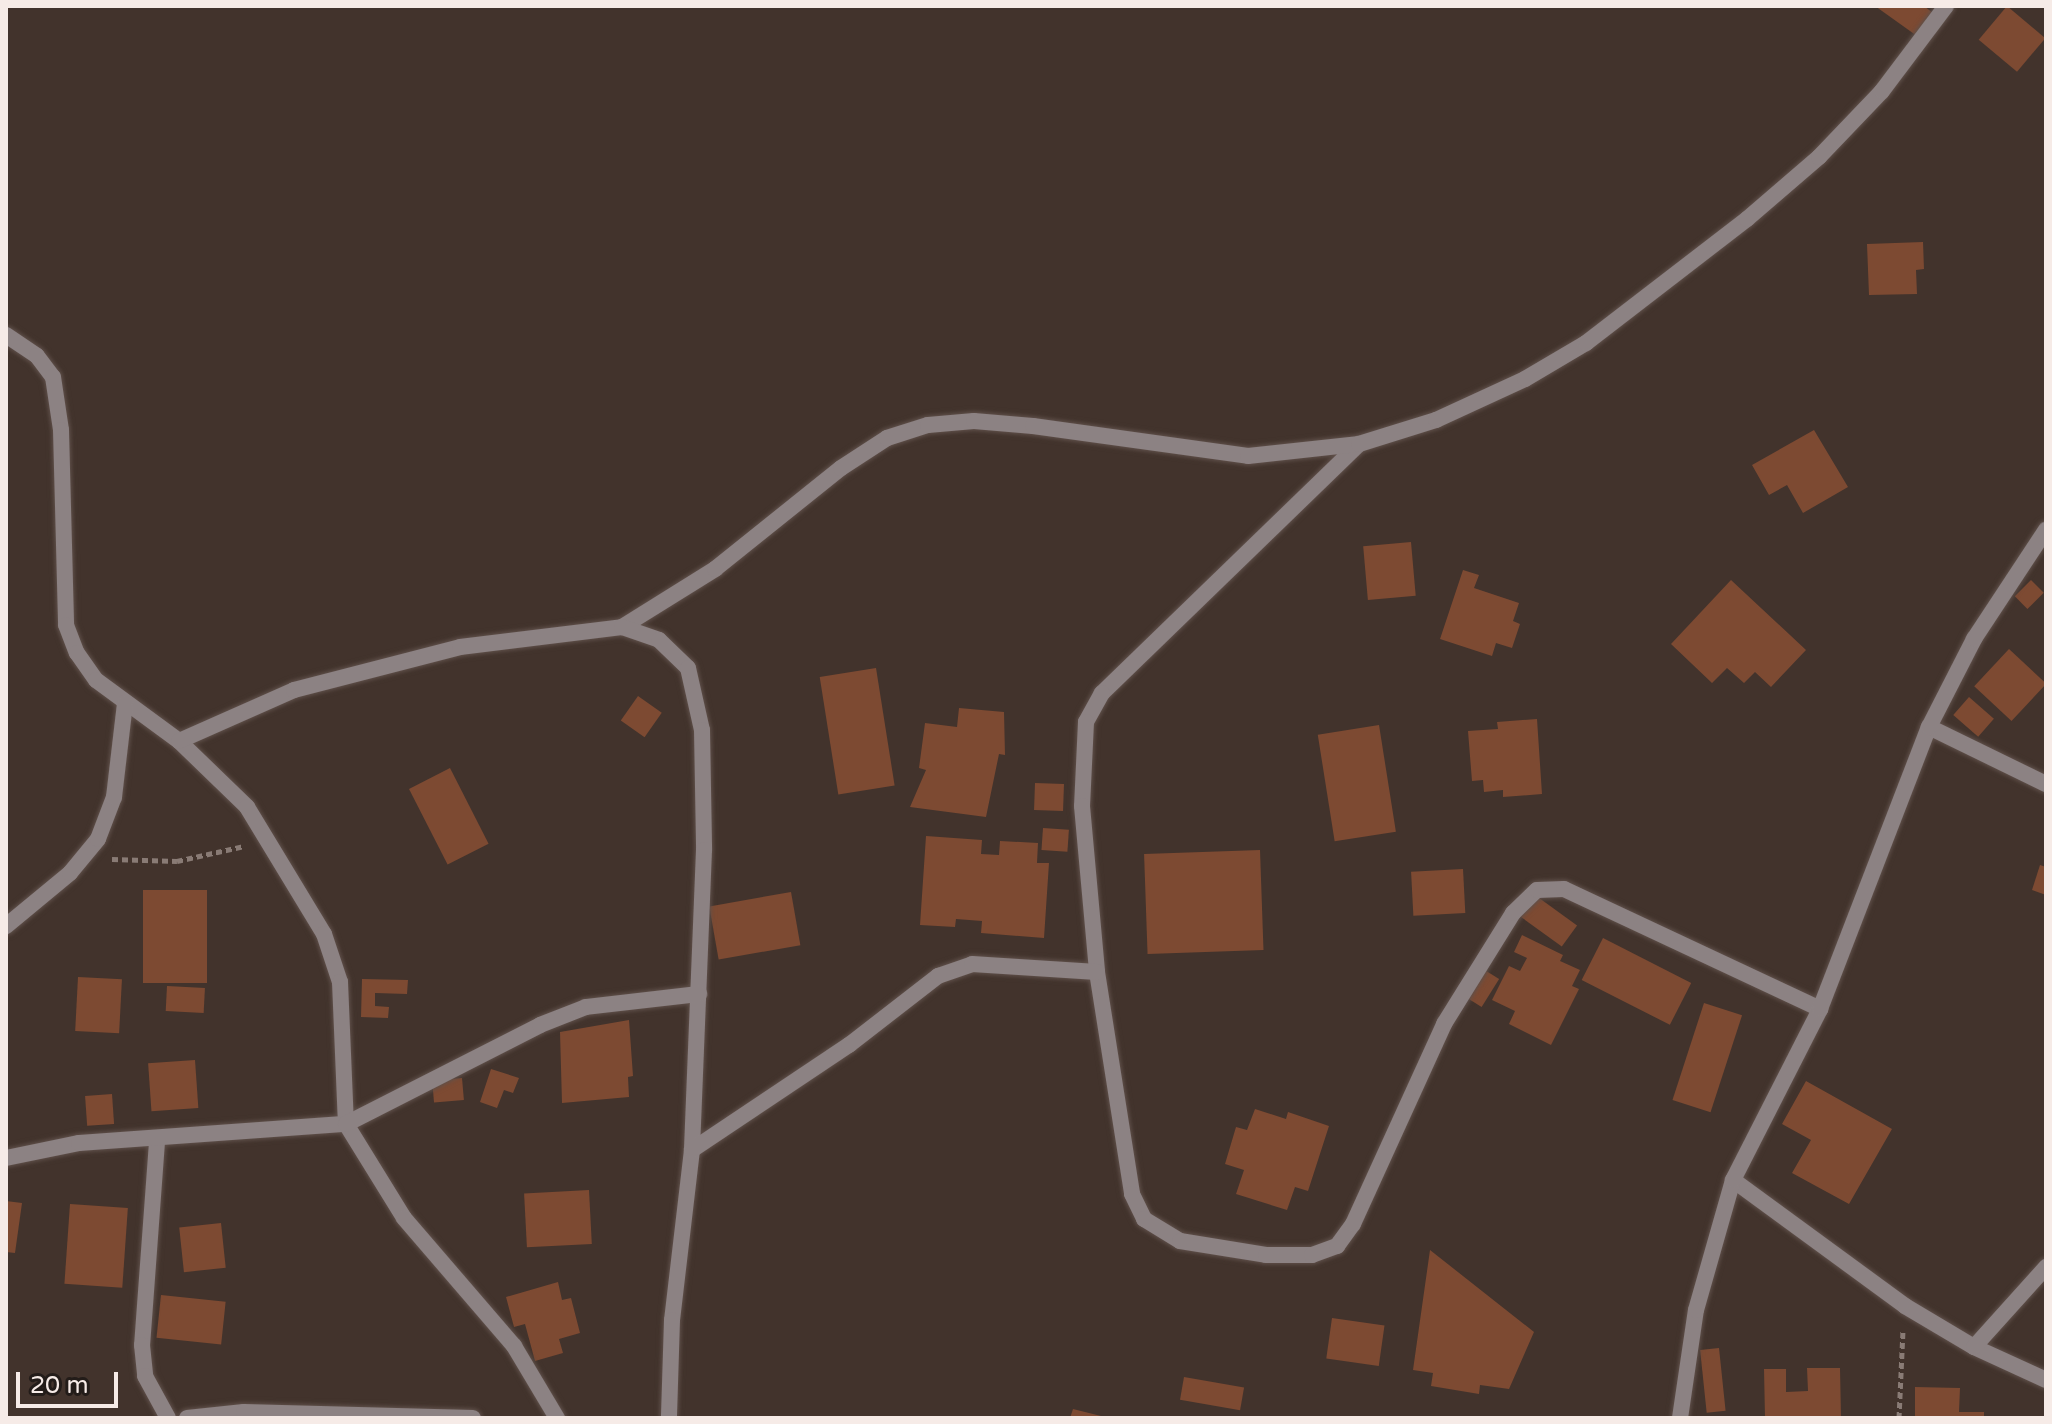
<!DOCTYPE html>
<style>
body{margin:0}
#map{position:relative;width:2052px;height:1424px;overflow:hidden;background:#42332c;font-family:"Varela Round",sans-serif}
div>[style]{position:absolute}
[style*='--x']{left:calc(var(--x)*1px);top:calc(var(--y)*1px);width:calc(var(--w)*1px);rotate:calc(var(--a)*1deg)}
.building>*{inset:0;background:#7d4a32;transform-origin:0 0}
.path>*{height:5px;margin-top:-2.5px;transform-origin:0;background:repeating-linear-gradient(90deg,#897b75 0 6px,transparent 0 10px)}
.roads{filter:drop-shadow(0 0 2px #5f504a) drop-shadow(0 0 2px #5f504a)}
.street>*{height:16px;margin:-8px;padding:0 8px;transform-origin:8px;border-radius:8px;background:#8c8283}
span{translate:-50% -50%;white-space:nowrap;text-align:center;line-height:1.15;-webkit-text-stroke:6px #231c19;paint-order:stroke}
.frame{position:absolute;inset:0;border:8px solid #f6ebe7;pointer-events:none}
.scale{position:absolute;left:16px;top:1372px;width:102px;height:36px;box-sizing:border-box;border:4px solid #f6ebe7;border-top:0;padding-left:10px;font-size:24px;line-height:28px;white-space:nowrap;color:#f6ebe7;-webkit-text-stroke:6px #231c19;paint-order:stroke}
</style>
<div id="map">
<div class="building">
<div style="clip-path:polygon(1875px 6px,1924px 6px,1933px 13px,1917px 36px)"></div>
<div style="left:2007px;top:6px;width:50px;height:44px;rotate:40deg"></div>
<div style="clip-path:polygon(1923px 242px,1924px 269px,1916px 270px,1917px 294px,1869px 295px,1867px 244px)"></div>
<div style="clip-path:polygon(1814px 430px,1848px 487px,1803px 513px,1787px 485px,1769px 495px,1752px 465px)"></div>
<div style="left:1411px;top:542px;width:54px;height:48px;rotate:85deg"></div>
<div style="clip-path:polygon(1463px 570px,1479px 575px,1474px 588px,1519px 603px,1513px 621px,1520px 624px,1512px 648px,1496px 643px,1492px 656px,1440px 639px)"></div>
<div style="clip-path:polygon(1731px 580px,1806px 650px,1771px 687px,1755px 672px,1744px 683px,1727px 668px,1712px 683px,1671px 644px)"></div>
<div style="left:2031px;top:580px;width:18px;height:23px;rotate:45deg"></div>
<div style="left:2009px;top:649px;width:51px;height:51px;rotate:43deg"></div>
<div style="left:876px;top:668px;width:119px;height:57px;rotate:81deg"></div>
<div style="left:638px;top:696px;width:29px;height:30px;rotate:35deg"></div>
<div style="left:1969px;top:697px;width:33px;height:24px;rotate:41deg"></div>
<div style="clip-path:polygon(959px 708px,1004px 712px,1005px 755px,999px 754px,986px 817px,910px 807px,926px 770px,919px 768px,925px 723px,957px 727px)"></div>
<div style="clip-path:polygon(1537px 719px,1542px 794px,1503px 797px,1503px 790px,1484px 792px,1483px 780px,1472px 781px,1468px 731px,1498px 729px,1497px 722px)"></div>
<div style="left:1379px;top:725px;width:108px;height:62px;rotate:81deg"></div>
<div style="left:450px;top:768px;width:85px;height:46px;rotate:63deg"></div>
<div style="left:1035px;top:783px;width:29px;height:27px;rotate:2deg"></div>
<div style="left:1043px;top:828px;width:26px;height:22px;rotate:4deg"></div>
<div style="clip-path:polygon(926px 836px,982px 840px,981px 854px,999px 855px,1000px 841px,1038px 843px,1037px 863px,1049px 863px,1044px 938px,981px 933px,982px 921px,956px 919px,955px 927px,920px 925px)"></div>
<div style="left:1260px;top:850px;width:100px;height:116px;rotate:88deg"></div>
<div style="clip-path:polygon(2040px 865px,2046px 867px,2046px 895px,2032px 890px)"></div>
<div style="left:1463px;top:869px;width:44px;height:52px;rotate:87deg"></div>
<div style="left:143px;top:890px;width:64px;height:93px"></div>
<div style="left:791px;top:892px;width:54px;height:83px;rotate:80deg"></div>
<div style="left:1535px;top:895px;width:52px;height:26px;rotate:36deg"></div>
<div style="clip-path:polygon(1522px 935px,1563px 955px,1560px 961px,1580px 970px,1572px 986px,1579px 989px,1551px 1045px,1509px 1024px,1515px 1011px,1492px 1000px,1509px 966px,1520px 971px,1527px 958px,1514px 952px)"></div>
<div style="left:1603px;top:938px;width:99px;height:47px;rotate:27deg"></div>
<div style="left:1483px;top:969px;width:19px;height:33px;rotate:32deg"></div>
<div style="left:78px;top:977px;width:44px;height:54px;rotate:3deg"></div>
<div style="clip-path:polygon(362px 979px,408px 980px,407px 994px,375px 993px,375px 1006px,389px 1007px,388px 1018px,361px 1017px)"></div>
<div style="left:167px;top:986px;width:38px;height:25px;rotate:3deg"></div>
<div style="left:1704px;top:1003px;width:40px;height:102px;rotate:18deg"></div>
<div style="clip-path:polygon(629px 1020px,633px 1076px,628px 1077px,629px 1097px,562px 1103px,560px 1032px)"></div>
<div style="left:195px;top:1060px;width:48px;height:47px;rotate:86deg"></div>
<div style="clip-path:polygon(491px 1069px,519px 1078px,513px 1093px,504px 1090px,497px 1108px,480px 1102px)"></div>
<div style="left:462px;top:1078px;width:22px;height:30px;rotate:85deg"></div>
<div style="clip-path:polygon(1806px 1081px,1892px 1129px,1849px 1204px,1792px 1173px,1811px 1140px,1782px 1124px)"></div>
<div style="left:112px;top:1094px;width:30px;height:27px;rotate:86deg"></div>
<div style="clip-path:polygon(1255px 1109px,1286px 1119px,1288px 1112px,1329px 1126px,1308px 1191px,1295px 1187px,1287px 1210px,1236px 1194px,1244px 1170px,1225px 1164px,1236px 1127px,1247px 1130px)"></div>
<div style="left:589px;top:1190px;width:54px;height:65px;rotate:87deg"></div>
<div style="clip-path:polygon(6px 1201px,22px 1203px,15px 1253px,6px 1252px)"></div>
<div style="left:70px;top:1204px;width:58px;height:80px;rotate:4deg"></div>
<div style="left:221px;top:1223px;width:45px;height:42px;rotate:84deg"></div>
<div style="clip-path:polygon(1430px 1250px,1534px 1332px,1509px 1389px,1480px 1385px,1479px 1394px,1431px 1386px,1433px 1373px,1413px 1370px)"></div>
<div style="clip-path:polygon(558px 1282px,562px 1300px,571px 1298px,580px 1333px,559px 1339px,563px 1353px,535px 1361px,525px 1324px,514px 1327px,506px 1297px)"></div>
<div style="left:161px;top:1295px;width:65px;height:43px;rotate:6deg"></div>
<div style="left:1332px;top:1318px;width:53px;height:41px;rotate:8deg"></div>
<div style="left:1719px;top:1348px;width:63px;height:19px;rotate:84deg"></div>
<div style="clip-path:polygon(1807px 1368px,1840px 1368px,1841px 1418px,1765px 1418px,1764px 1369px,1786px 1369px,1786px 1392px,1808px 1391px)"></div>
<div style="left:1184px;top:1377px;width:61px;height:23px;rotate:10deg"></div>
<div style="clip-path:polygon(1915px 1387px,1960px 1388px,1959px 1412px,1984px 1412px,1984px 1418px,1915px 1418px)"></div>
<div style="clip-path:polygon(1073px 1409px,1105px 1417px,1105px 1418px,1070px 1418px)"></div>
</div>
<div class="path">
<div style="--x:112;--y:859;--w:65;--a:1.8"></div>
<div style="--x:177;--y:861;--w:69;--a:-12.6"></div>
<div style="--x:1899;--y:1418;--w:87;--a:-87.4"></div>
</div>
<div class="roads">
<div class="street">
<div style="--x:6;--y:335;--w:37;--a:34"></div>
<div style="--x:37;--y:356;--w:26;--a:53"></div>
<div style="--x:53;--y:377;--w:54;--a:81.4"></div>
<div style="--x:61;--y:430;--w:195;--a:88.5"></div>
<div style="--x:66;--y:625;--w:30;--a:69"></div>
<div style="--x:77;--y:653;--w:33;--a:55"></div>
<div style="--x:96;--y:680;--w:103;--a:36.3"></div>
<div style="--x:179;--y:741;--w:95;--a:44.1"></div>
<div style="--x:247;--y:807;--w:149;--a:58.8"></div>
<div style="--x:324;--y:934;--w:51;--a:71.6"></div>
<div style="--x:340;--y:982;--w:142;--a:87.6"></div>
<div style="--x:346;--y:1124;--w:110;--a:58.3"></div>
<div style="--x:404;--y:1218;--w:169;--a:49.3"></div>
<div style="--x:514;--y:1346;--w:84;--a:59.2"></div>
<div style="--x:1359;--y:444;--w:358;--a:135.9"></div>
<div style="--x:1102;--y:693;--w:33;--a:119"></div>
<div style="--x:1086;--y:722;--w:84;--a:92.7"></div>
<div style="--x:1082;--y:806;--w:167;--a:84.8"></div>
<div style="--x:1097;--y:972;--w:225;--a:81"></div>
<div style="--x:1132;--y:1194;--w:28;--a:64"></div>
<div style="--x:1144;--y:1219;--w:42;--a:31.4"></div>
<div style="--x:1180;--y:1241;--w:87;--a:9.2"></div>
<div style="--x:1266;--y:1255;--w:46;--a:0"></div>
<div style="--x:1312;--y:1255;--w:27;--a:-20"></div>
<div style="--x:1337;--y:1246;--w:27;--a:-54"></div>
<div style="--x:1353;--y:1224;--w:220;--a:-65.5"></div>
<div style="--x:1444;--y:1024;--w:131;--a:-58.1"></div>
<div style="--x:1513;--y:913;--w:33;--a:-44"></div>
<div style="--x:1537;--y:890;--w:27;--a:-2"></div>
<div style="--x:1564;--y:889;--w:283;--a:25.1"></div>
<div style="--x:622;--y:627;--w:110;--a:-31.9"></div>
<div style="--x:715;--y:569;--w:161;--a:-38.7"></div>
<div style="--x:841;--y:468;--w:55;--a:-33.1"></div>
<div style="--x:887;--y:438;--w:43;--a:-17.6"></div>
<div style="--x:928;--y:425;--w:46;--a:-5"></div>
<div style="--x:974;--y:421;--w:59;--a:4.8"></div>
<div style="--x:1033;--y:426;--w:217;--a:7.9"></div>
<div style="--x:1248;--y:456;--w:112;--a:-6.2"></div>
<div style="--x:1359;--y:444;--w:81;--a:-17.3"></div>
<div style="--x:1436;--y:420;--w:98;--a:-24.7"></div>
<div style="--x:1525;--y:379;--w:71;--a:-30.5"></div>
<div style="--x:1586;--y:343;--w:203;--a:-37.6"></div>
<div style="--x:1747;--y:219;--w:95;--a:-40.7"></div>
<div style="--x:1819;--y:157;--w:91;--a:-46.3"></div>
<div style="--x:1882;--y:91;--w:106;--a:-53"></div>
<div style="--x:1929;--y:727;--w:130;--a:26"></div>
<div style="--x:179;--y:741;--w:126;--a:-23.9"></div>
<div style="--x:294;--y:690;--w:171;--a:-14.5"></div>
<div style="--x:460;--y:647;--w:163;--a:-7"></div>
<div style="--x:622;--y:627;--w:39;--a:19"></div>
<div style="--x:659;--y:640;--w:40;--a:44"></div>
<div style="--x:688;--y:668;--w:64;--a:77.3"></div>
<div style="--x:702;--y:730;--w:120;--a:89"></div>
<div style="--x:704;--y:850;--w:300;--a:92.3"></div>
<div style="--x:692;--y:1150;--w:171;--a:96.7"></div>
<div style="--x:672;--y:1320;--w:98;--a:91.8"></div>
<div style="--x:6;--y:926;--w:83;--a:-39.6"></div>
<div style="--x:70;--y:873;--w:44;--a:-50.5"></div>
<div style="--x:98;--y:839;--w:45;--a:-69.1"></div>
<div style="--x:114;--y:797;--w:94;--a:-83.3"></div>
<div style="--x:157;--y:1142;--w:204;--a:94.2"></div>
<div style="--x:142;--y:1345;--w:31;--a:84"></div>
<div style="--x:145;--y:1376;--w:48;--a:61.3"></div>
<div style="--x:692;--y:1150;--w:189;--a:-33.8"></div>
<div style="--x:849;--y:1045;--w:113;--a:-37.8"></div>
<div style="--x:938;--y:976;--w:36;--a:-19"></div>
<div style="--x:972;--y:964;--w:125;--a:3.7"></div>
<div style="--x:6;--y:1158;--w:75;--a:-11.6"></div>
<div style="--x:79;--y:1143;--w:268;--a:-4.1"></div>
<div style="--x:346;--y:1124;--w:218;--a:-27"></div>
<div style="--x:540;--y:1025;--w:49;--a:-21.4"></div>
<div style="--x:586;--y:1007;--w:114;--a:-6.6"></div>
<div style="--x:1733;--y:1180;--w:213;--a:36.2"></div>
<div style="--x:1905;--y:1306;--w:80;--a:30.7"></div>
<div style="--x:1974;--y:1347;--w:79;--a:24.6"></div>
<div style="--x:1974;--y:1347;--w:108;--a:-48"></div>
<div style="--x:187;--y:1418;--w:57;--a:-6"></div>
<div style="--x:244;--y:1412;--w:229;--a:1.5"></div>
<div style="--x:1680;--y:1418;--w:109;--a:-81.6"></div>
<div style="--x:1696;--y:1310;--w:135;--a:-74.1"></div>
<div style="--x:1733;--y:1180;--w:192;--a:-63"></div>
<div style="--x:1820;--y:1009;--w:302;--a:-68.9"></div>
<div style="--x:1929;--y:727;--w:99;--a:-62.9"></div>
<div style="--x:1974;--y:639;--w:131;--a:-56.6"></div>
</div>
</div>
<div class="frame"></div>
<div class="scale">20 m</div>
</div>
